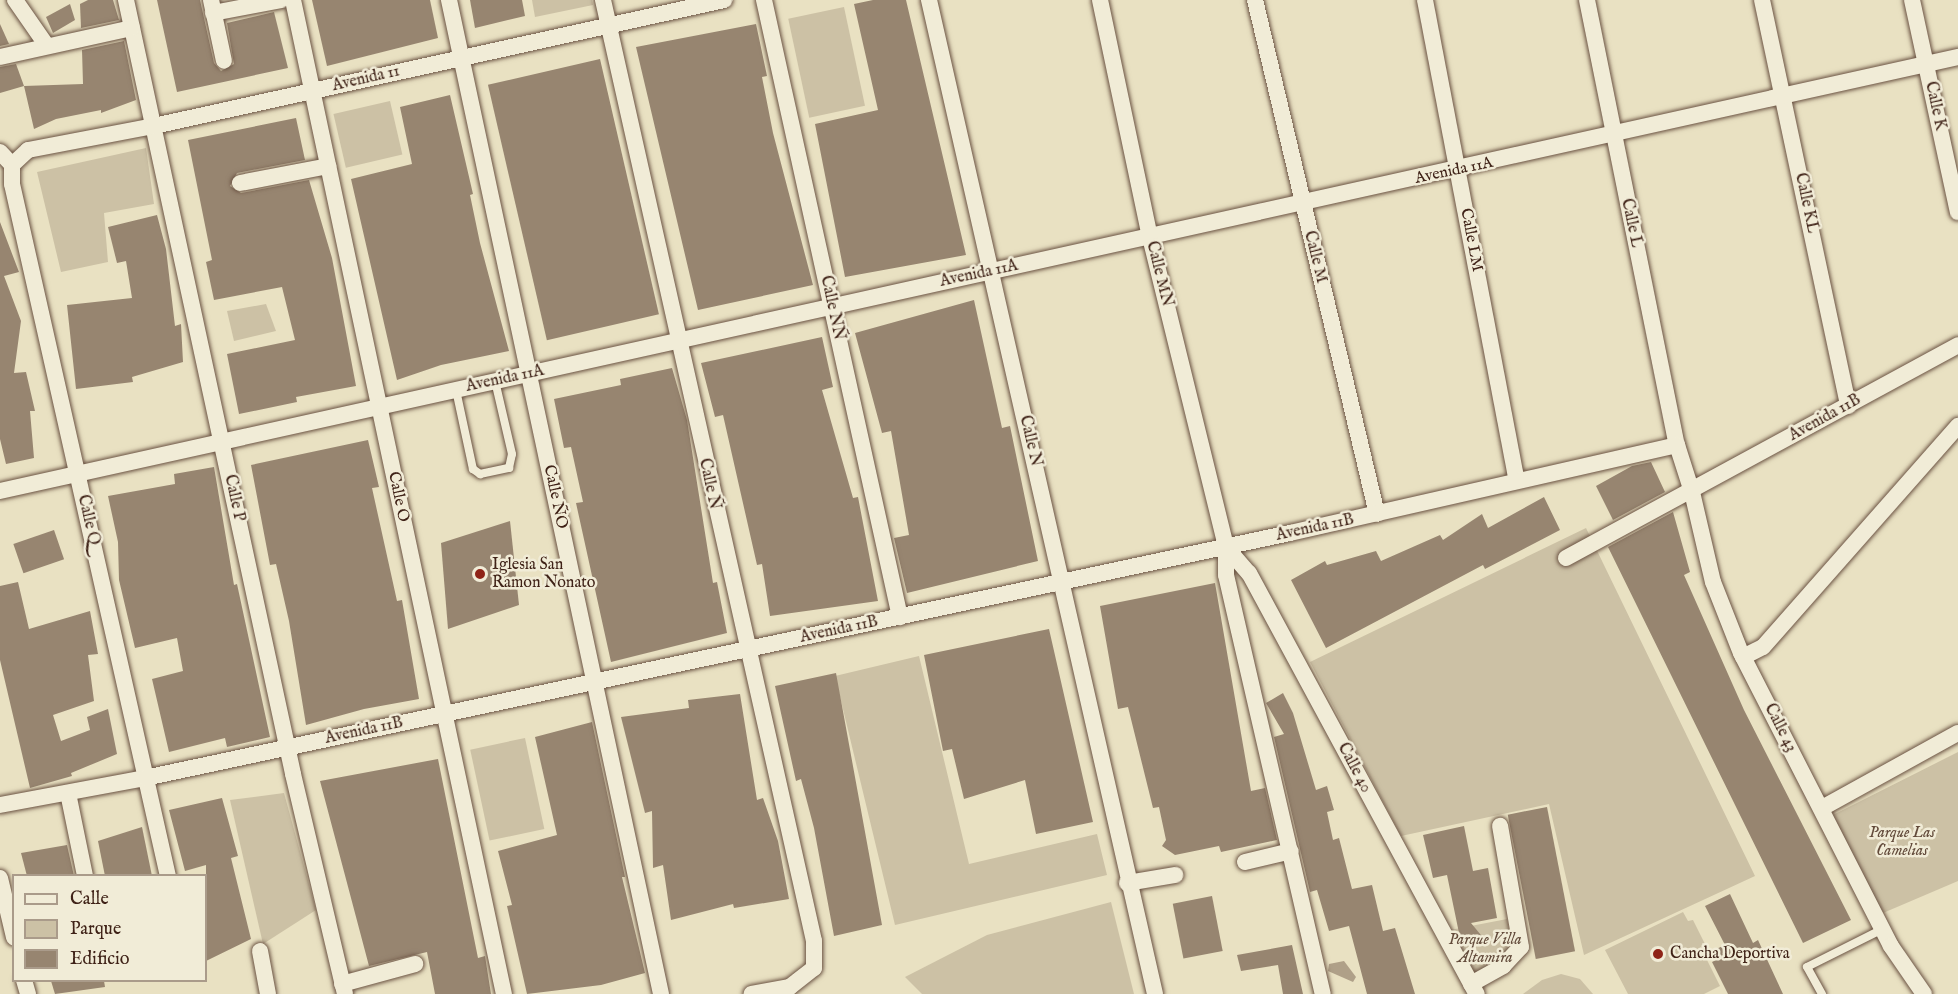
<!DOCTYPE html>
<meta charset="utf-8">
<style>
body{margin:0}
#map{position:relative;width:1958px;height:994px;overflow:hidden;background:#e9e1c2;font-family:"IM FELL English",serif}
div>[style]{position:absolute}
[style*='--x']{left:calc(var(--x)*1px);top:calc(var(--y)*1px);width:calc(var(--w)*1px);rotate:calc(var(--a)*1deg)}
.green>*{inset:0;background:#ccc1a5;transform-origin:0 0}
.water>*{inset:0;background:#afa088}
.building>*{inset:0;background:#978570;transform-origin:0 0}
.roads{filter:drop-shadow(0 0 2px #6a5242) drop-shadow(0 0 2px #6a5242)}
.service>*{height:8px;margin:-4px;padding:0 4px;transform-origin:4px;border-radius:4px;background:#f1ecd7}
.minor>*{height:16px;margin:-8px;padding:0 8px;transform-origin:8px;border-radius:8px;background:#f1ecd7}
.dots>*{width:16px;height:16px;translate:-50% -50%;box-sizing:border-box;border:3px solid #f1ecd7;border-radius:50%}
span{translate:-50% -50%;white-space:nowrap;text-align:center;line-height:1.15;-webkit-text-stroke:5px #f1ecd7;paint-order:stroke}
.street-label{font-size:16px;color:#3f2217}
.poi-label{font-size:16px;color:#3f2217}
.left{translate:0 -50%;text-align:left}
.park-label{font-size:16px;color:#624a3a;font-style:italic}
.legend{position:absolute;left:12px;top:874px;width:195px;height:108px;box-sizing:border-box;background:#f1ecd7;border:2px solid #aa9b8a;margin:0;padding:8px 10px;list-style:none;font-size:18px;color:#3f2217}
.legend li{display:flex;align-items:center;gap:12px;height:30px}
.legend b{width:30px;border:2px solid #aa9b8a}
</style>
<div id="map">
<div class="green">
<div style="clip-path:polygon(532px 0,592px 0,593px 5px,535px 17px)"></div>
<div style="left:844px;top:7px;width:101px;height:57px;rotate:78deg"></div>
<div style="left:390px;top:101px;width:55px;height:58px;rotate:77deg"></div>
<div style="clip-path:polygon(146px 148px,154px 204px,104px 213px,108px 262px,61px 272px,37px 172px)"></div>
<div style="clip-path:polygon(266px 304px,276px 331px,234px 341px,227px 311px)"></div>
<div style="clip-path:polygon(1586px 528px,1755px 876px,1584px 955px,1549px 804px,1401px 836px,1310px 662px)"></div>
<div style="clip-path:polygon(919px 656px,969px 864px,1097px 834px,1107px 875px,895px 925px,835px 676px)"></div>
<div style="left:525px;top:738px;width:93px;height:56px;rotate:78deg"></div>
<div style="clip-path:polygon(1958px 752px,1958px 881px,1876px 916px,1827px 818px)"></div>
<div style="clip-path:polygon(284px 793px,316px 910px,263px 944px,230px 800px)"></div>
<div style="clip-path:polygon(1111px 902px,1134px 994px,922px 994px,905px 977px,987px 935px)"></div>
<div style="clip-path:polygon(1683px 912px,1688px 921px,1693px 920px,1712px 958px,1707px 960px,1720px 986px,1704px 994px,1628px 994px,1605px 950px)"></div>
<div style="clip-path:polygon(1507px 919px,1516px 961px,1474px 984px,1445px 931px)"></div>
<div style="clip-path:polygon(1561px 974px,1580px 979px,1593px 994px,1523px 994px,1542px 980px)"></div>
</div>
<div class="water">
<div style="clip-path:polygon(1344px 961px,1356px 977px,1353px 982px,1328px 971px,1329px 964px)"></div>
</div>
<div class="building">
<div style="clip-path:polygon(88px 0,113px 0,119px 20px,81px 28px,80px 4px)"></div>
<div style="clip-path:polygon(157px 0,200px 0,214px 63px,221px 71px,234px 64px,227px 23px,274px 12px,288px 68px,177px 92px)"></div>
<div style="clip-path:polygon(312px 0,430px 0,438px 38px,327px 66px)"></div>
<div style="clip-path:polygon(470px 0,522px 0,525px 16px,475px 28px)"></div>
<div style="clip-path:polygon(873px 0,906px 0,966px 255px,845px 277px,815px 124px,878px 110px,854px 4px)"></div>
<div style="clip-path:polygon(70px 4px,75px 20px,53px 33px,46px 17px)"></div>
<div style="clip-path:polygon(0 24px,9px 44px,0 46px)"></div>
<div style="clip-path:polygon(756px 24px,767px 76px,762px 77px,773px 133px,813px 285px,698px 310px,636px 47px)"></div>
<div style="clip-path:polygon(124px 41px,136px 100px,101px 113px,101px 110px,56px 119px,34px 129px,24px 86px,83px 84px,82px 50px)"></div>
<div style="left:600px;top:59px;width:262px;height:115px;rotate:77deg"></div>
<div style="clip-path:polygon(16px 64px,24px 86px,0 93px,0 67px)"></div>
<div style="clip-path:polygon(450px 95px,473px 194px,470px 195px,480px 243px,509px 351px,441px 365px,397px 380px,351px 179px,412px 164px,400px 107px)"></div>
<div style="clip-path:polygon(296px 118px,305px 160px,237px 173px,230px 186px,241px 193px,309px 180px,332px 258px,356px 386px,296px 397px,297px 402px,239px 414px,227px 354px,295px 340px,282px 287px,214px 300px,206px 262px,212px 260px,188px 140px)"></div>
<div style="clip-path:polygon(157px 215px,166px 249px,175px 326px,181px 324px,183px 362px,132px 377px,133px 382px,76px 389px,67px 305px,132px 298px,126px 261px,117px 263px,108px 227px)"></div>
<div style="clip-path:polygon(0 222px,19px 272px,4px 276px,21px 321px,14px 373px,26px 372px,35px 411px,30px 411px,34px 458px,6px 464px,0 439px)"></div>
<div style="clip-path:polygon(974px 300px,1002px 428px,1010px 426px,1038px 561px,907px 593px,894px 538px,909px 535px,891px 431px,882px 433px,855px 333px)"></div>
<div style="clip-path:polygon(822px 337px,833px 387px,822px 390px,853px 498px,858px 497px,878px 601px,770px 616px,762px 564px,757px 565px,723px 415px,715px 417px,701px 363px)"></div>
<div style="clip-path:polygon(672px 368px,687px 420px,713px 583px,717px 582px,727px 633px,611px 662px,576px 503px,583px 502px,571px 447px,564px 448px,554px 399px,621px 385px,620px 379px)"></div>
<div style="clip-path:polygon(368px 440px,379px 487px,372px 488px,397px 601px,402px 600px,419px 699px,364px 709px,306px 725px,289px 621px,276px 564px,270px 565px,251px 465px)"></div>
<div style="clip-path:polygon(1651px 462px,1665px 492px,1613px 520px,1596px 486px,1632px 466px)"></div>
<div style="clip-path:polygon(214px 467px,234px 585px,237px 584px,270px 737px,227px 747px,225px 738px,169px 752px,152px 679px,183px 671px,177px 638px,135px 648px,119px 580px,118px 542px,108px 496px,175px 484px,174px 474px)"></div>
<div style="clip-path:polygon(1544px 497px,1560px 530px,1485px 569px,1483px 565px,1326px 648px,1291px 580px,1325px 561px,1327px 565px,1376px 551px,1381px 561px,1440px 535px,1443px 540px,1482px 514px,1488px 528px)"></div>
<div style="clip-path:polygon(1673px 512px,1690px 572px,1684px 575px,1744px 710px,1851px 920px,1803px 943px,1608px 547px)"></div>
<div style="clip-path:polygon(510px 521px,519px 605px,448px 629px,441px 543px)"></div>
<div style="left:54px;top:530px;width:31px;height:43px;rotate:71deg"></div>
<div style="clip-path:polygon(18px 582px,29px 629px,90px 611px,98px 654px,88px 655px,94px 701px,53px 715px,61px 741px,90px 730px,87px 717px,108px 709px,117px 754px,71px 773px,72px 776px,30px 788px,0 660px,0 586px)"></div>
<div style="clip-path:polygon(1215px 583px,1251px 791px,1265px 788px,1277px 840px,1221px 852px,1219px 846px,1175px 855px,1162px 846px,1166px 840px,1159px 807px,1153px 808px,1128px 707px,1118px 709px,1100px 606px)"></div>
<div style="clip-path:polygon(1049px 629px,1093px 822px,1036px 834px,1025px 780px,964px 799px,952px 749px,943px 751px,924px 655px)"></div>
<div style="clip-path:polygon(836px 673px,882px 925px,834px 936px,814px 828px,801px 779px,796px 781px,775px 686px)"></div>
<div style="clip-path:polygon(1283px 693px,1293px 713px,1316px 790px,1327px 786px,1334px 810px,1327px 812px,1333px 840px,1339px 838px,1352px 889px,1372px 885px,1383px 931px,1395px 928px,1415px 994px,1367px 994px,1349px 926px,1329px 931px,1317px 890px,1310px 892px,1274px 737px,1284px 734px,1266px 703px)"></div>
<div style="clip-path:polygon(740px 694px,757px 800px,763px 798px,778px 841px,789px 899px,734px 908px,733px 904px,671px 920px,663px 865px,653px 868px,652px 811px,645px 813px,621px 717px,689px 708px,688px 700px)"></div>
<div style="clip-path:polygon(592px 722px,625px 877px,622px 877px,645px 973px,601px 985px,527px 994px,507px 906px,512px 905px,498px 851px,557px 835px,535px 737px)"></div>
<div style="clip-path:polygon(438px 759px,478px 958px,485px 956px,491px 994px,435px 994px,427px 952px,369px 966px,320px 781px)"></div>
<div style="clip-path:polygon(222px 798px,238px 856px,231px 858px,251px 939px,206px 961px,206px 865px,185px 871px,169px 810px)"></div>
<div style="left:1547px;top:807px;width:147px;height:40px;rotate:79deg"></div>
<div style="clip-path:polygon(1464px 826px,1473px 871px,1488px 868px,1497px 918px,1471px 923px,1485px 940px,1471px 947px,1459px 933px,1447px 875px,1433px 878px,1423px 835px)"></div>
<div style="clip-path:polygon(142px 827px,152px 876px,105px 876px,98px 841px)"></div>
<div style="clip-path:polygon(67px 845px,74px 876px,27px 876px,21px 853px)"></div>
<div style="clip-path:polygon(1730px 894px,1753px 943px,1758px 940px,1783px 994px,1728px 994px,1712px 962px,1718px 959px,1714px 950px,1725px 945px,1705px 906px)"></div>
<div style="left:1212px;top:896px;width:56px;height:40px;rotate:79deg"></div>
<div style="clip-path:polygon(1292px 945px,1303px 994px,1283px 994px,1278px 965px,1241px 971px,1237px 955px)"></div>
<div style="clip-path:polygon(51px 981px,104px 981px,105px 987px,55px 994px)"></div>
</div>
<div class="roads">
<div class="service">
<div style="--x:456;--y:390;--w:81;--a:77.9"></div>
<div style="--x:473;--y:469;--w:9;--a:36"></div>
<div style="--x:480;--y:474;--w:30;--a:-12"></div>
<div style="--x:509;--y:468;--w:14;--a:-78"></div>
<div style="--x:512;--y:454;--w:75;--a:-103.1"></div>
<div style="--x:1822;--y:994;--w:31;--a:-119"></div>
<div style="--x:1807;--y:967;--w:85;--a:-26.6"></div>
</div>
<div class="minor">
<div style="--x:15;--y:0;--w:56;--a:55.2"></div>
<div style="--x:126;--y:0;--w:792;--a:77.82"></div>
<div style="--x:293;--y:774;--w:226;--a:76.7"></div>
<div style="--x:211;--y:0;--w:62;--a:78"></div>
<div style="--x:293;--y:0;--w:1016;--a:78.02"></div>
<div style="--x:449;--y:0;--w:1016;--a:77.96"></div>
<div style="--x:603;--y:0;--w:964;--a:77.36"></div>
<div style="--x:814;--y:941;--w:27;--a:90"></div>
<div style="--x:814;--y:968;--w:31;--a:142"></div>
<div style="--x:790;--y:987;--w:39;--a:170"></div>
<div style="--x:764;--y:0;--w:632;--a:77.57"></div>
<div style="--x:929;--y:0;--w:1019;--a:77.19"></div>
<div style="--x:1100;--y:0;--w:242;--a:78.1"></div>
<div style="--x:1150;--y:237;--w:319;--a:76.2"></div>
<div style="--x:1226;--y:547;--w:28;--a:90"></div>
<div style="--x:1226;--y:575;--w:430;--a:77"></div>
<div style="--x:1255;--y:0;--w:528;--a:76.65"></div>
<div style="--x:1425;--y:0;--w:488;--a:79.2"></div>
<div style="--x:1587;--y:0;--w:454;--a:78.6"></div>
<div style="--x:1677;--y:445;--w:49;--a:72.3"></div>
<div style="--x:1692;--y:492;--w:92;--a:76.9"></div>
<div style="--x:1713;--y:582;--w:76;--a:68.5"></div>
<div style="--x:1741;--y:653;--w:329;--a:62.9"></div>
<div style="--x:1891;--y:946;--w:58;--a:55.5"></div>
<div style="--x:1762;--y:0;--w:415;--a:78"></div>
<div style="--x:1912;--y:0;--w:217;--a:77.8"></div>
<div style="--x:213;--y:13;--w:69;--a:-10.8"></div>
<div style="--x:0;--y:57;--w:135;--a:-12.4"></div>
<div style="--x:0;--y:152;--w:18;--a:47"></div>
<div style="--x:12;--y:165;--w:22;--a:-43"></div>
<div style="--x:28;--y:150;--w:128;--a:-10.8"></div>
<div style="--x:154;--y:126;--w:584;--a:-12.46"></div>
<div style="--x:12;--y:165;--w:19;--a:90"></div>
<div style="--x:12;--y:184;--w:709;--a:77.3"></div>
<div style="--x:240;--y:183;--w:90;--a:-10.9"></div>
<div style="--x:0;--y:491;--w:2006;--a:-12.5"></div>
<div style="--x:1226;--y:547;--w:35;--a:49"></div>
<div style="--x:1249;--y:573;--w:479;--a:61.6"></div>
<div style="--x:1566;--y:558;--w:446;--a:-28.5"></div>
<div style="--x:1743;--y:657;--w:22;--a:-27"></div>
<div style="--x:1763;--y:647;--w:295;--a:-48.6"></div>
<div style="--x:68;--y:793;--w:85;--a:78.4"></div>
<div style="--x:0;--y:805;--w:147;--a:-10.5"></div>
<div style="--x:145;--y:778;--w:1171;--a:-12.08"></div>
<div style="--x:1290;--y:533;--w:397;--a:-12.8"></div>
<div style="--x:1822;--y:808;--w:155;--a:-28.9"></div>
<div style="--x:1245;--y:862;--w:47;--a:-13.4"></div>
<div style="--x:0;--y:878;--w:61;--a:76.7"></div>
<div style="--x:1127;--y:883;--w:49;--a:-9.5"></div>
<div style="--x:260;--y:951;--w:44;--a:79.5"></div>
<div style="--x:24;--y:980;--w:15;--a:74"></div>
<div style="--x:342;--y:984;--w:76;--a:-15.3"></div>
<div style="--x:1471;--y:984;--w:37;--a:-29"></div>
<div style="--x:1503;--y:966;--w:26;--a:-47"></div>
<div style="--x:1521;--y:947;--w:123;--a:-99.8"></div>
</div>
</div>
<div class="dots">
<div style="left:480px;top:574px;background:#8f2418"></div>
<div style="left:1658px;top:954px;background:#8f2418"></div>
</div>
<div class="street-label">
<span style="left:366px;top:79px;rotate:-13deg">Avenida 11</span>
<span style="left:1935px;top:106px;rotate:78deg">Calle K</span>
<span style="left:1454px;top:171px;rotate:-12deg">Avenida 11A</span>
<span style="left:1806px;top:203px;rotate:78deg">Calle KL</span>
<span style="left:1631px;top:223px;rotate:78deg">Calle L</span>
<span style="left:1471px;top:240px;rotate:79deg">Calle LM</span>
<span style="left:1315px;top:257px;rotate:76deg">Calle M</span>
<span style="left:979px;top:274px;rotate:-12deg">Avenida 11A</span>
<span style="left:1159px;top:274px;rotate:76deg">Calle MN</span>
<span style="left:832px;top:308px;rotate:78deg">Calle NÑ</span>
<span style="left:505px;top:379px;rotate:-12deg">Avenida 11A</span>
<span style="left:1825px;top:418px;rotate:-29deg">Avenida 11B</span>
<span style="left:1030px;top:441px;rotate:77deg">Calle N</span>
<span style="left:709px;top:484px;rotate:78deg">Calle Ñ</span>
<span style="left:398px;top:497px;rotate:78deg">Calle O</span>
<span style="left:555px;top:497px;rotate:78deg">Calle ÑO</span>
<span style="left:234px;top:498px;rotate:78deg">Calle P</span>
<span style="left:88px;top:520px;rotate:77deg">Calle Q</span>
<span style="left:1315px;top:528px;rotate:-12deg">Avenida 11B</span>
<span style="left:839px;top:630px;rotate:-12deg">Avenida 11B</span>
<span style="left:1780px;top:728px;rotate:63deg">Calle 43</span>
<span style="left:364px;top:731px;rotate:-12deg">Avenida 11B</span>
<span style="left:1354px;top:768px;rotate:62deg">Calle 40</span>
</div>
<div class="poi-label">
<span class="left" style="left:492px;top:574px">Iglesia San<br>Ramon Nonato</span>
<span class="left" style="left:1670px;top:954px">Cancha Deportiva</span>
</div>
<div class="park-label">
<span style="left:1902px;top:842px">Parque Las<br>Camelias</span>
<span style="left:1485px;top:949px">Parque Villa<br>Altamira</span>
</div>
<ul class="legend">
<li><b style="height:8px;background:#f1ecd7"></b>Calle</li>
<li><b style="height:16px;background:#ccc1a5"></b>Parque</li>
<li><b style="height:16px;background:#978570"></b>Edificio</li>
</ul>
</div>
